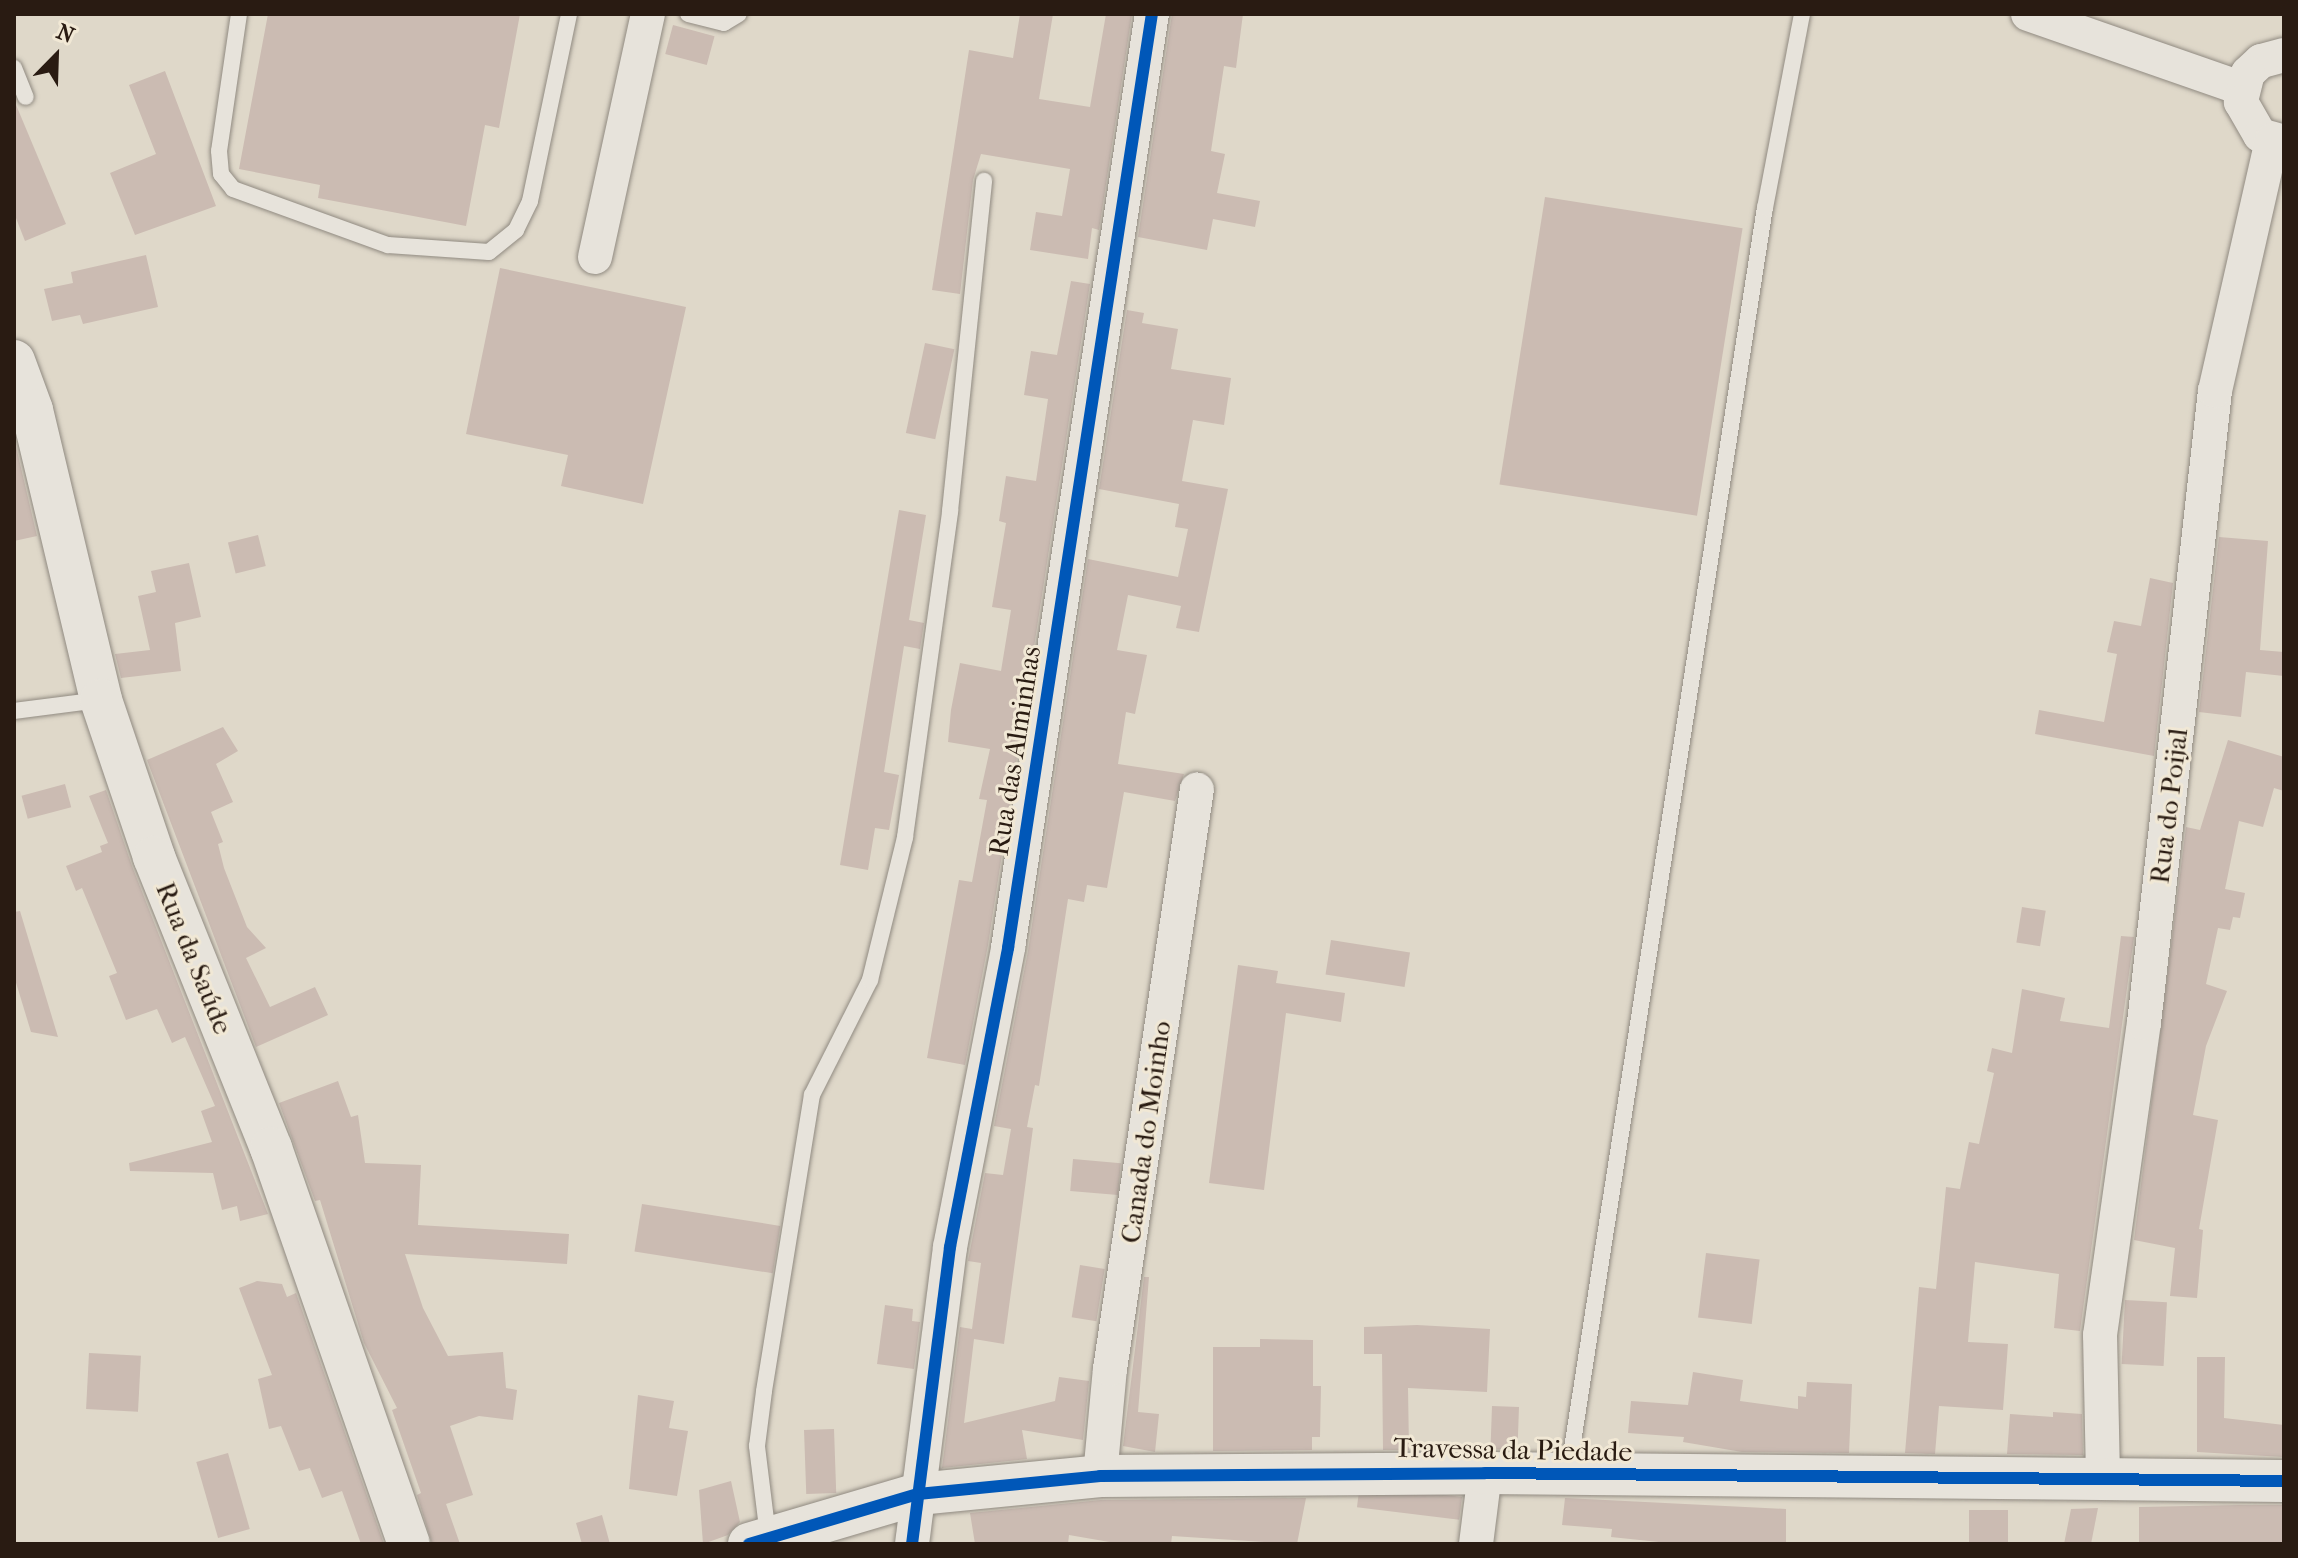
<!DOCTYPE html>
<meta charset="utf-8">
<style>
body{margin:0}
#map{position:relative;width:2298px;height:1558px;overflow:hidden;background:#dfd8c9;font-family:"IM FELL French Canon",serif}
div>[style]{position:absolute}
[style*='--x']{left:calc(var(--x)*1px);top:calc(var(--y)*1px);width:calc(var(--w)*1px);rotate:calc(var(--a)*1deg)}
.building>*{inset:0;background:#cbbbb2;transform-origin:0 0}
.roads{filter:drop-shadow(0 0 2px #908a81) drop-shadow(0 0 2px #908a81)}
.service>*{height:16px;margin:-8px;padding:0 8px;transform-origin:8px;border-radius:8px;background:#e7e3db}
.minor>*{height:34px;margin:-17px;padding:0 17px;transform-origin:17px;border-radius:17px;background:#e7e3db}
.tertiary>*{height:42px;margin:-21px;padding:0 21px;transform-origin:21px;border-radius:21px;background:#e7e3db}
.cycleway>*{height:12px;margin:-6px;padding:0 6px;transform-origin:6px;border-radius:6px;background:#0057b8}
span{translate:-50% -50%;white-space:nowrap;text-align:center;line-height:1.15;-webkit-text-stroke:6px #f1e8d5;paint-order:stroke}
.street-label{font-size:28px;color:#291b12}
.frame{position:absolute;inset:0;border:16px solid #291b12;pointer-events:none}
.north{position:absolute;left:16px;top:16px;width:80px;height:80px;-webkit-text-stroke:6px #f1e8d5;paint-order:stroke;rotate:23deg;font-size:22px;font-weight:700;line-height:32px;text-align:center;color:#291b12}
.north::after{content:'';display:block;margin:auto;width:28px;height:36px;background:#291b12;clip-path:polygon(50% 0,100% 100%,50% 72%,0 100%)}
</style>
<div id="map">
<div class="building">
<div style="clip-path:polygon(268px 14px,520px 14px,499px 128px,485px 125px,466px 226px,318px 198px,320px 185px,239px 169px)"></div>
<div style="clip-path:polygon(1020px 14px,1053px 14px,1039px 99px,1090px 107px,1106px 14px,1132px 14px,1099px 230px,1092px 228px,1088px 259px,1030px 250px,1036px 212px,1062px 216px,1070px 169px,981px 154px,973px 180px,960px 294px,932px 290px,969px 50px,1013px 58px)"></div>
<div style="clip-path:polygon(1172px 14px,1243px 14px,1236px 68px,1224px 66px,1211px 151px,1225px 154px,1217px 193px,1260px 201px,1255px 227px,1213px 219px,1207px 250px,1138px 237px)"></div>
<div style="left:673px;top:25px;width:43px;height:30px;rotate:15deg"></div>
<div style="clip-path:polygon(165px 71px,216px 206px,135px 235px,110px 173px,156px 154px,129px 85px)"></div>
<div style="clip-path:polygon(14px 100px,66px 224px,25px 241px,14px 213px)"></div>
<div style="left:1545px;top:197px;width:200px;height:291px;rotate:9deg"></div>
<div style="clip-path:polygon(146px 255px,158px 307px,83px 324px,80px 315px,52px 321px,44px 289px,73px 283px,71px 272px)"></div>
<div style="clip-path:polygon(500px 268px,686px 307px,643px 504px,561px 486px,568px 455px,466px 434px)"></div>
<div style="clip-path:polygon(1071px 281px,1090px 284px,988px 945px,965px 1065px,927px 1058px,959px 880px,972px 882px,987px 800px,979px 799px,990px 749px,948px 742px,951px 710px,960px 663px,1001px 671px,1011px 610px,992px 607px,1006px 523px,999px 521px,1006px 476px,1036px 481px,1048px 399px,1024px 395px,1031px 351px,1057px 355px)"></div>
<div style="clip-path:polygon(1127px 310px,1144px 313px,1142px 323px,1178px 329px,1171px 369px,1231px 378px,1224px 425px,1193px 420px,1182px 481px,1228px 489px,1199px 632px,1176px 628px,1181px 606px,1128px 595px,1117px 650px,1147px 655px,1135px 714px,1126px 712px,1118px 764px,1184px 774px,1175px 801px,1124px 792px,1107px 888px,1087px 885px,1084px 902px,1068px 899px,1039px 1086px,1035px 1085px,1027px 1127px,1033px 1128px,1004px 1344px,974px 1339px,964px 1423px,1055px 1401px,1059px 1377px,1089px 1381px,1083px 1440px,1022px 1430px,1027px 1459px,942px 1468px,960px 1327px,972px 1329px,981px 1263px,968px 1261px,985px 1173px,1003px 1175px,1011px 1129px,994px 1126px,1028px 951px,1088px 559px,1178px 577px,1188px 529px,1175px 527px,1179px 504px,1099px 489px)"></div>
<div style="left:925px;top:343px;width:30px;height:92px;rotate:12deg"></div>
<div style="clip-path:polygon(14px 438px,37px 536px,14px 541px)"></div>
<div style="clip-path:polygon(899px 510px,926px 515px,909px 620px,924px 623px,920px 649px,904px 646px,884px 772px,899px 775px,889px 830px,875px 828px,868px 870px,840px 865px)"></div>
<div style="left:258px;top:535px;width:32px;height:31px;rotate:76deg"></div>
<div style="clip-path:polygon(2219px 537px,2268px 541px,2260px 650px,2284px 652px,2284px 676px,2246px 672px,2241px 717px,2199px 712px)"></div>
<div style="clip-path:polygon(189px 563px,201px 617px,175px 623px,181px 671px,121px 678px,115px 654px,150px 650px,138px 596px,156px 592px,151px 571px)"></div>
<div style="clip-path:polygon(2150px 578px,2173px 583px,2154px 756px,2035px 734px,2039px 710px,2104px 722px,2117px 654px,2107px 652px,2114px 621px,2141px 626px)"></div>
<div style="clip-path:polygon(223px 727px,238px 751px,216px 764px,233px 802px,211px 812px,223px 842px,218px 844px,224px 868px,247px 927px,266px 948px,246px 958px,270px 1007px,315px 987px,328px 1015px,256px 1047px,147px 760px)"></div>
<div style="clip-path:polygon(2228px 740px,2284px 757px,2284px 791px,2274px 788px,2263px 827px,2239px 821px,2225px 889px,2245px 893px,2240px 918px,2233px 917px,2230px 930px,2218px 928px,2206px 984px,2227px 991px,2206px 1046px,2193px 1115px,2218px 1120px,2199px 1229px,2203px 1230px,2197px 1298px,2170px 1296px,2175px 1248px,2134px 1240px,2186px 827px,2200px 830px)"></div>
<div style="left:65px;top:784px;width:24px;height:45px;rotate:75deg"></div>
<div style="clip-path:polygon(106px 790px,132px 866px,268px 1214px,240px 1221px,237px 1206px,222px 1210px,213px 1173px,130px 1171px,129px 1163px,212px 1142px,201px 1111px,215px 1106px,185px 1037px,172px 1043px,157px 1009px,126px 1020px,109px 976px,117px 973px,82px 888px,76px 891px,66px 866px,102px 852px,100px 846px,108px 843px,89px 796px)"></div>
<div style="left:2022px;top:907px;width:24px;height:36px;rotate:9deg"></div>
<div style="clip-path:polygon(20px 911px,58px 1037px,31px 1032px,14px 976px,14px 912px)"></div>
<div style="clip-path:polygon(2121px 936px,2134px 937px,2080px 1331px,2054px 1328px,2059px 1274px,1975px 1262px,1968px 1342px,2008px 1344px,2003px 1410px,1939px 1406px,1935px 1454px,1905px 1453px,1919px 1287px,1936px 1289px,1946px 1187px,1960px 1189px,1969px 1142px,1979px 1144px,1994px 1073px,1987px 1071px,1992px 1048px,2012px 1053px,2022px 989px,2065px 998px,2060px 1021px,2109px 1028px)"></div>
<div style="left:1331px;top:940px;width:80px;height:35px;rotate:9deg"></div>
<div style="clip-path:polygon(1238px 965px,1278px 971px,1276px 983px,1345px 993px,1341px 1022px,1286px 1013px,1264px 1190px,1209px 1183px)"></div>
<div style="clip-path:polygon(338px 1081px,351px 1117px,358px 1115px,365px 1163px,421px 1165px,418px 1225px,569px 1234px,567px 1264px,405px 1254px,423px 1308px,448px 1356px,503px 1352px,506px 1388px,517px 1390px,513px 1420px,479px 1416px,450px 1426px,473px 1495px,446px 1504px,460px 1544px,432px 1544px,417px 1495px,421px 1493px,392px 1410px,397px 1408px,364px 1343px,320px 1200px,315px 1201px,279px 1103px)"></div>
<div style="left:1073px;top:1159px;width:48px;height:32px;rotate:5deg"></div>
<div style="left:642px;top:1204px;width:140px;height:48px;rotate:9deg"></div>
<div style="left:1706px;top:1253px;width:54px;height:65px;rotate:7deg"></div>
<div style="left:1080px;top:1265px;width:25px;height:53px;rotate:9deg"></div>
<div style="clip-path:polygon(1144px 1277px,1149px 1277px,1138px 1412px,1159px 1414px,1155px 1452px,1123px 1446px)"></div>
<div style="clip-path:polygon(257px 1281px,282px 1284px,287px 1297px,296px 1293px,384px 1544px,361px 1544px,342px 1491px,322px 1498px,310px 1468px,299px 1471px,281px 1426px,269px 1429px,258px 1379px,272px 1375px,239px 1288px)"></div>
<div style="left:2125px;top:1300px;width:42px;height:64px;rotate:3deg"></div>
<div style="clip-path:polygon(885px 1305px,913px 1309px,912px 1321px,920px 1322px,914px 1369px,877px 1364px)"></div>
<div style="clip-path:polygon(1417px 1325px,1490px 1329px,1487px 1392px,1408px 1388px,1409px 1450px,1383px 1450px,1382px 1354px,1364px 1354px,1364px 1327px)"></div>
<div style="clip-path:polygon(1260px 1339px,1313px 1340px,1313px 1386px,1321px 1386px,1320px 1437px,1312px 1437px,1312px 1450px,1213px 1451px,1213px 1347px,1260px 1347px)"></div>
<div style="left:89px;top:1353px;width:52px;height:56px;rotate:3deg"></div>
<div style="clip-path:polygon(2197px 1357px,2225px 1357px,2224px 1418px,2284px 1425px,2284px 1457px,2197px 1452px)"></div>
<div style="clip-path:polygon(1693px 1372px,1743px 1380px,1740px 1401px,1798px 1409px,1798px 1396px,1806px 1397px,1807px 1382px,1852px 1384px,1849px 1453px,1742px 1452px,1683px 1442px,1684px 1437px,1628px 1433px,1631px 1401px,1688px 1405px)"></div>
<div style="clip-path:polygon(638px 1395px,674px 1401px,669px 1428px,688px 1431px,677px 1496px,629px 1489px)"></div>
<div style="left:1492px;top:1406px;width:27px;height:43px;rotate:2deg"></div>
<div style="clip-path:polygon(2053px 1412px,2082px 1414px,2083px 1455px,2007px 1454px,2010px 1414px,2053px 1417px)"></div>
<div style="left:834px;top:1429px;width:64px;height:30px;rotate:88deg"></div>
<div style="left:228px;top:1453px;width:79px;height:33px;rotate:74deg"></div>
<div style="clip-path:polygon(731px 1481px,740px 1522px,728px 1535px,703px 1544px,699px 1490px)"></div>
<div style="left:1462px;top:1497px;width:23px;height:103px;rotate:97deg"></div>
<div style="clip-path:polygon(1306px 1498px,1297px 1544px,1172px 1536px,1171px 1544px,1121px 1544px,1069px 1535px,1068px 1544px,975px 1544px,970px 1513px,1101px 1500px)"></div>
<div style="clip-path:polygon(1565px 1498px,1786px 1509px,1786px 1544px,1678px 1544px,1611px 1537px,1612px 1529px,1562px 1525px)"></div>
<div style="clip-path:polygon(2239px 1505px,2284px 1505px,2284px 1544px,2139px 1544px,2139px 1507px)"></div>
<div style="clip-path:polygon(2098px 1508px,2091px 1544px,2064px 1544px,2071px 1509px)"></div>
<div style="left:2008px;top:1510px;width:34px;height:39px;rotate:90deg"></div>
<div style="clip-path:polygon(602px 1515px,610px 1544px,582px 1544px,576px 1523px)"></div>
</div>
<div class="roads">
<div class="service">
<div style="--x:239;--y:14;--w:138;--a:98.3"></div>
<div style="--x:219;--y:151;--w:23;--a:85"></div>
<div style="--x:221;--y:174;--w:19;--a:51"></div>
<div style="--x:233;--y:189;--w:165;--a:19.9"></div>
<div style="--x:388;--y:245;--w:101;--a:4"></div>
<div style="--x:489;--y:252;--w:35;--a:-39"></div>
<div style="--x:516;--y:230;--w:32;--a:-64"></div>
<div style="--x:530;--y:201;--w:191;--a:-78.2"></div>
<div style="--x:688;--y:14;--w:37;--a:14"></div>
<div style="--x:724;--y:23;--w:17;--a:-31"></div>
<div style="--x:14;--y:68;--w:31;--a:68"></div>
<div style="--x:14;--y:711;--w:87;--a:-7.3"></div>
<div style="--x:1568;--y:1474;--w:1281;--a:-81.16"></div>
<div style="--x:1765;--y:208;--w:197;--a:-79.2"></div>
<div style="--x:768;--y:1536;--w:91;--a:-97"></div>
<div style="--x:757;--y:1446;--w:55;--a:-82.7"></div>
<div style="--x:764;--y:1391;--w:300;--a:-80.8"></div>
<div style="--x:812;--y:1095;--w:129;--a:-63.2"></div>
<div style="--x:870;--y:980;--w:147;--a:-76.2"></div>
<div style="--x:905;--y:837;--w:329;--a:-82.1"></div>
<div style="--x:950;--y:511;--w:332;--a:-84.1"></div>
</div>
<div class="minor">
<div style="--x:2028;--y:14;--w:225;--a:19.2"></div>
<div style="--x:2284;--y:55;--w:24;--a:165"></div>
<div style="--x:2261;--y:61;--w:18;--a:137"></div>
<div style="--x:2248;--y:73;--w:30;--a:104"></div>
<div style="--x:2241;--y:102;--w:38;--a:60"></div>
<div style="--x:2260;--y:135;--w:25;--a:16"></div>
<div style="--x:595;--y:257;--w:249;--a:-77.7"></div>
<div style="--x:1100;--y:1476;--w:107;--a:-84.7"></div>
<div style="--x:1110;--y:1369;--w:586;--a:-81.47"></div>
<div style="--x:2103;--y:1477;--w:142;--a:-91.2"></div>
<div style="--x:2100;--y:1335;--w:315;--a:-82"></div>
<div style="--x:2144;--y:1023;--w:636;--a:-83.59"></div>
<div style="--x:2215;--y:391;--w:257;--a:-77.2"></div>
<div style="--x:912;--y:1544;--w:299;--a:-82.7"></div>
<div style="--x:950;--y:1247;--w:305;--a:-79"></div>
<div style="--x:1008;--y:948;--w:945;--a:-81.24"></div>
<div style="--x:1476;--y:1544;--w:72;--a:-82.8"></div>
</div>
<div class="tertiary">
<div style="--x:14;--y:361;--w:52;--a:69.8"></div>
<div style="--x:32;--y:410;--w:298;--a:76.6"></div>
<div style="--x:101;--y:700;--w:166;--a:71.3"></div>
<div style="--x:154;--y:857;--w:314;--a:68.1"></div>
<div style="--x:271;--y:1148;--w:419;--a:70.8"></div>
<div style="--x:749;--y:1544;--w:176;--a:-16.5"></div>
<div style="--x:918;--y:1494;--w:183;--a:-5.6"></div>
<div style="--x:1100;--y:1476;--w:385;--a:-0.4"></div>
<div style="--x:1485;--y:1473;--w:799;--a:0.57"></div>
</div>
</div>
<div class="cycleway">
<div style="--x:749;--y:1544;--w:176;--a:-16.5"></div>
<div style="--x:918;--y:1494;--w:183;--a:-5.6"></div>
<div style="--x:1100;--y:1476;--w:385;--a:-0.4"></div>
<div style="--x:1485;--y:1473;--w:799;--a:0.57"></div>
<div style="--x:912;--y:1544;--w:299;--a:-82.7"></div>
<div style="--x:950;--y:1247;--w:305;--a:-79"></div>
<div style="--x:1008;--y:948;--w:945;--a:-81.24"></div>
</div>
<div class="street-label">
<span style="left:1015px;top:751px;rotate:-81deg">Rua das Alminhas</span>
<span style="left:2169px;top:806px;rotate:-83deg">Rua do Poijal</span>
<span style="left:194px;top:958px;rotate:68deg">Rua da Saúde</span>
<span style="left:1146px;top:1132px;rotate:-82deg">Canada do Moinho</span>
<span style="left:1513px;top:1450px;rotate:1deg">Travessa da Piedade</span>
</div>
<div class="frame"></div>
<div class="north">N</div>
</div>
